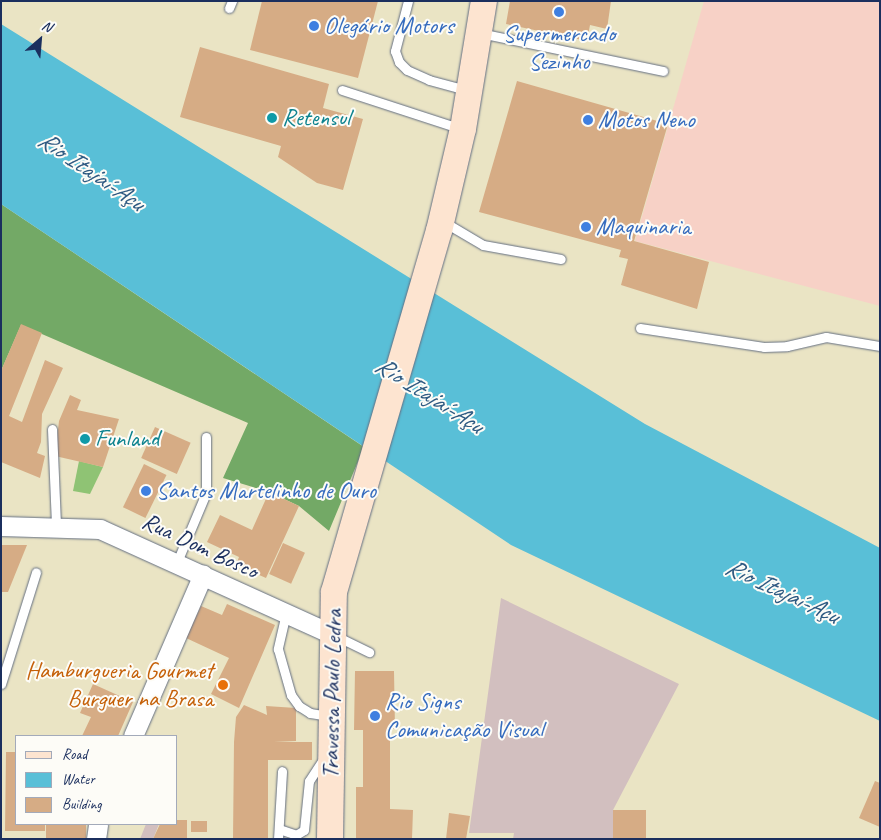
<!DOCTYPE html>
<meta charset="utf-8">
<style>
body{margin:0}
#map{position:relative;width:881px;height:840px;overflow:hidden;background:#eae4c4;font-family:Caveat,sans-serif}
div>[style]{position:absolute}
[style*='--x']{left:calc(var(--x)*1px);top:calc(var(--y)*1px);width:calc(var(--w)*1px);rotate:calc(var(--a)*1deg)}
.built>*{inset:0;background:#f7d1c6}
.industrial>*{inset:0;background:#d2bfbf}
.green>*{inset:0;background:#8fc374}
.forest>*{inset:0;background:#73a966}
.water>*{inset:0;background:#59bfd7}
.building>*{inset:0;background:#d6ac85;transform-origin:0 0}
.roads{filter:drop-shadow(0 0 1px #636e82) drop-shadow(0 0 1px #636e82)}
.lane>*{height:9px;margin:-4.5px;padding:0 4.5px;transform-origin:4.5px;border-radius:4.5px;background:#fff}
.street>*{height:19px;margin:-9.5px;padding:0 9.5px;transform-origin:9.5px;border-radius:9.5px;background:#fff}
.secondary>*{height:26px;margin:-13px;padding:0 13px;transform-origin:13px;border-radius:13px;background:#fde4d0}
.dots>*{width:14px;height:14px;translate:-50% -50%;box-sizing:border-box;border:2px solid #fdfcf7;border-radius:50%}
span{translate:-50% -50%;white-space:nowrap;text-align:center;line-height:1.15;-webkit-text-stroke:4px #fdfcf7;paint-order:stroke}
.shop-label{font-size:24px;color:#366cbe}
.left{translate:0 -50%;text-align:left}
.culture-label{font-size:24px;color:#0d838f}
.street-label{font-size:24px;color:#1b2f5e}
.food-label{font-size:24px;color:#c56008}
.right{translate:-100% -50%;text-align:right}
.water-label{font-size:25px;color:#2e5a82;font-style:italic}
.frame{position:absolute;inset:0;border:2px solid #1b2f5e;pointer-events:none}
.legend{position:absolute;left:15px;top:735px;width:162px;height:90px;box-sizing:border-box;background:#fdfcf7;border:1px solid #a3aaba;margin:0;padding:6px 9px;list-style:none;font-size:15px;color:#1b2f5e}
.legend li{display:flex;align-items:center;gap:10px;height:25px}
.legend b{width:25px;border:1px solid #a3aaba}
.north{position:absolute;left:15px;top:15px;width:50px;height:50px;-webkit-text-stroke:4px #fdfcf7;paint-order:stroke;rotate:27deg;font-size:14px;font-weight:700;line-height:20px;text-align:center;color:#1b2f5e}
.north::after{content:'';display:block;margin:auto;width:18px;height:22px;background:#1b2f5e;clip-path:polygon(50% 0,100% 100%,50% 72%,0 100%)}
</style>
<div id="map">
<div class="built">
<div style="clip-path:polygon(704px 1px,880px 1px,880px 306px,635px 241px)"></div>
</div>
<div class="industrial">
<div style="clip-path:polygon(501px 598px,679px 684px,613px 810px,613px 839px,513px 839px,514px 833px,469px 833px)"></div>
<div style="clip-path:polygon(146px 824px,159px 824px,153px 839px,140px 839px)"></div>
</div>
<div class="green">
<div style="clip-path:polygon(79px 461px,103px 467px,90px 494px,73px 491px)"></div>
</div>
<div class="forest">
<div style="clip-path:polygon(1px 204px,364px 447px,329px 531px,299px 506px,269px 492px,223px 478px,248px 423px,21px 325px,1px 371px)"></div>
</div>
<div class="water">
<div style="clip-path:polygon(1px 24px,645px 424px,880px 548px,880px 721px,511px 545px,1px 204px)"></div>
</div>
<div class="building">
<div style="clip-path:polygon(262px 1px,378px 1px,358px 78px,250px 50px)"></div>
<div style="clip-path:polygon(510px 1px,611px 1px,607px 29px,590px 25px,587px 41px,506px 24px)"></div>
<div style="clip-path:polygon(200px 47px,329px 84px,323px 108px,363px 119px,343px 190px,317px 183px,278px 157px,281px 146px,180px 117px)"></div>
<div style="clip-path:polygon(517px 81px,668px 124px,634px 241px,709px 262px,697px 309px,621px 285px,628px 259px,619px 257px,621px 250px,479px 212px)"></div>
<div style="clip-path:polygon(21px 324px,42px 333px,9px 416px,22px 422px,45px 360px,63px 368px,42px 414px,41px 442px,37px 453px,45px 456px,40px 478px,1px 462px,1px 371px)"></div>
<div style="clip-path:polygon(70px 395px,81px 400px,77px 410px,119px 419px,103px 467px,55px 456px,59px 421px)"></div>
<div style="left:155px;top:427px;width:39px;height:34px;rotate:24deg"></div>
<div style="left:144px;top:464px;width:25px;height:48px;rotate:26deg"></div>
<div style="clip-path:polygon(269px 492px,299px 506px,266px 578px,236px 565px,239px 557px,207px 542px,220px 515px,252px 530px)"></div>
<div style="left:283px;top:543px;width:24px;height:34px;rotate:24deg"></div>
<div style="clip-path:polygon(1px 545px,27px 545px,8px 592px,1px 592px)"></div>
<div style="clip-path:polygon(227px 604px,275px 625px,239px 708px,211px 694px,229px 658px,186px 638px,201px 606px,222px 615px)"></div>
<div style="clip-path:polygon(355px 671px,394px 671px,395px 729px,390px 729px,390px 809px,413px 810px,412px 839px,356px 839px,356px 787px,363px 787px,363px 730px,377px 730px,354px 730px)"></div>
<div style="clip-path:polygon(93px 684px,133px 702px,118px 736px,82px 736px,91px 717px,80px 713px)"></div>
<div style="clip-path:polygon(244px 705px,267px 715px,266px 706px,296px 708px,296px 741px,274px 742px,312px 742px,312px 760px,268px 760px,268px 839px,233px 839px,234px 742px,236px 717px)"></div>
<div style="clip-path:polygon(6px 752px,16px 752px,16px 824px,45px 824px,45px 831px,5px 831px)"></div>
<div style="clip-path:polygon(875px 781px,880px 783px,880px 827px,859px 818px)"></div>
<div style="left:613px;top:810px;width:33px;height:29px"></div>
<div style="clip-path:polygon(449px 813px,470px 816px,466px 839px,446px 839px)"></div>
<div style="clip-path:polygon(176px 820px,187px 820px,187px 839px,153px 839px,160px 824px,176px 824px)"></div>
<div style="left:191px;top:821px;width:16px;height:11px"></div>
<div style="left:46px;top:824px;width:40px;height:15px"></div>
</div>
<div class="roads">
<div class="lane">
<div style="--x:408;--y:1;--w:52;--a:104.6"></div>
<div style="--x:395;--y:51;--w:12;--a:70"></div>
<div style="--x:399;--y:62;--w:11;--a:45"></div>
<div style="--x:407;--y:70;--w:24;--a:24"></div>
<div style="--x:429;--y:80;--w:38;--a:15"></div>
<div style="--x:229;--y:8;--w:8;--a:-67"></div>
<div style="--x:480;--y:33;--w:187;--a:11.7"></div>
<div style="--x:342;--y:90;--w:125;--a:18.1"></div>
<div style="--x:444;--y:222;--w:45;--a:30.5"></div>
<div style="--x:483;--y:245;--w:79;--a:10.2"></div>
<div style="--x:640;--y:328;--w:125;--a:8.7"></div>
<div style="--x:764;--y:347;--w:23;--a:-2"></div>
<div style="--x:787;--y:346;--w:40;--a:-13"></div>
<div style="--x:826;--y:337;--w:55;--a:9.5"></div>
<div style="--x:52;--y:429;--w:97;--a:87.6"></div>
<div style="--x:177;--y:562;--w:75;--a:-67.2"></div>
<div style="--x:206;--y:493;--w:56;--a:-90"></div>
<div style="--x:286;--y:613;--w:37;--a:103"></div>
<div style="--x:278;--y:649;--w:48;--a:74.2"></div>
<div style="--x:291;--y:695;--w:14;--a:54"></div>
<div style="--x:299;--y:706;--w:13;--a:32"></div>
<div style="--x:310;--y:713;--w:20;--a:9"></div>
<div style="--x:336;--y:636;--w:37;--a:26"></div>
<div style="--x:1;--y:684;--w:117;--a:-72.6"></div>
<div style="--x:279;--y:829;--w:18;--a:19"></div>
<div style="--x:296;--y:835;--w:9;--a:-32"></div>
<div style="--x:304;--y:830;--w:49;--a:-84.2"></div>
<div style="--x:309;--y:781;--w:27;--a:-57"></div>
<div style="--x:278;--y:839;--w:68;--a:-86.6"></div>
</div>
<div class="street">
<div style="--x:1;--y:526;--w:99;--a:1.7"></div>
<div style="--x:100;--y:529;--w:254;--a:24.4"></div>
<div style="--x:133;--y:736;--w:176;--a:-66.6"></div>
<div style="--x:96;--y:839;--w:15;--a:-82"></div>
</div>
<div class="secondary">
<div style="--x:330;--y:839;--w:247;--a:-89.1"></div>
<div style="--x:334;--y:592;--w:376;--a:-73.8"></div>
<div style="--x:439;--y:231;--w:105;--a:-76.8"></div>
<div style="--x:463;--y:129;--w:130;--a:-80.7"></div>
</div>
</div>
<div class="dots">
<div style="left:559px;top:12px;background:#3f7fe0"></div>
<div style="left:314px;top:26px;background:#3f7fe0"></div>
<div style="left:272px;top:118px;background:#0f9aa8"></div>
<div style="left:588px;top:120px;background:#3f7fe0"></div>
<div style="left:586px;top:227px;background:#3f7fe0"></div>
<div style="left:85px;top:439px;background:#0f9aa8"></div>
<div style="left:146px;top:491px;background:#3f7fe0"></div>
<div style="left:223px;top:685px;background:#e8710a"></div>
<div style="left:375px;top:716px;background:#3f7fe0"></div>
</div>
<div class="shop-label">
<span class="left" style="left:324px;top:26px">Olegário Motors</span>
<span style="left:559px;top:48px">Supermercado<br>Sezinho</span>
<span class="left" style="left:598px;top:120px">Motos Neno</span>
<span class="left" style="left:596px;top:227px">Maquinaria</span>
<span class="left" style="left:156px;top:491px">Santos Martelinho de Ouro</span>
<span class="left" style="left:385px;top:716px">Rio Signs<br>Comunicação Visual</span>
</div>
<div class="culture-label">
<span class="left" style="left:282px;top:118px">Retensul</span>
<span class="left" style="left:95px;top:439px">Funland</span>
</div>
<div class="street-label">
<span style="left:200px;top:546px;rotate:25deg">Rua Dom Bosco</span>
<span style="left:332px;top:694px;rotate:-89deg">Travessa Paulo Ledra</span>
</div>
<div class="food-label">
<span class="right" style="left:213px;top:685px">Hamburgueria Gourmet<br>Burguer na Brasa</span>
</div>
<div class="water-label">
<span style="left:91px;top:171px;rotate:34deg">Rio Itajaí-Açu</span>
<span style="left:429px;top:395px;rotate:32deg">Rio Itajaí-Açu</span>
<span style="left:782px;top:591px;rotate:25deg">Rio Itajaí-Açu</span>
</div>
<div class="frame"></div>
<ul class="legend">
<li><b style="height:6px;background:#fde4d0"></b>Road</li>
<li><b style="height:14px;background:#59bfd7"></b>Water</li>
<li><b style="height:14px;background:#d6ac85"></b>Building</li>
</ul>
<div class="north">N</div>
</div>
